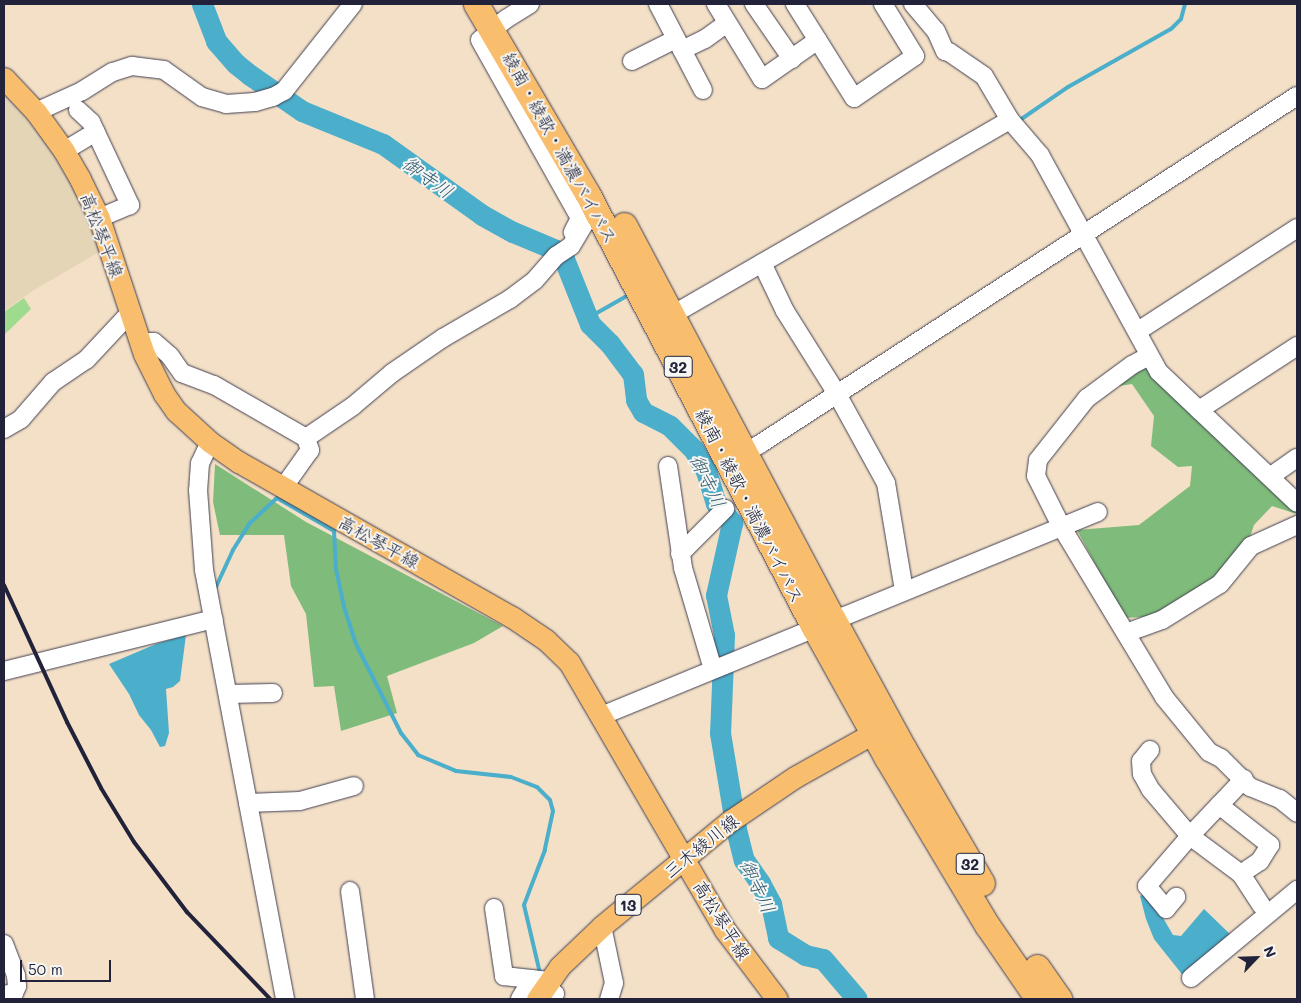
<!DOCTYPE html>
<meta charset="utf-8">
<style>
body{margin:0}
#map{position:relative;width:1301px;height:1003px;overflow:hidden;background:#f3e0c7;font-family:Mali,"Klee One",sans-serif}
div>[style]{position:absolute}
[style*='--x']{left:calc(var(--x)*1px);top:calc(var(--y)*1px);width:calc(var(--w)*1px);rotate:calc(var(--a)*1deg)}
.built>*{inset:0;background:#e5d5b7}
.green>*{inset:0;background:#9fdb8f}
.forest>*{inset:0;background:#7fbb7a}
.water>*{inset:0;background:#4baeca}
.stream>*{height:4px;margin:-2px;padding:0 2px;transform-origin:2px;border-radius:2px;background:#4baeca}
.river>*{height:21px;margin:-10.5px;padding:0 10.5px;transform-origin:10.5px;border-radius:10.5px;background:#4baeca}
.roads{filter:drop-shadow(0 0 1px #413e50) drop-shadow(0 0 1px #413e50)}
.minor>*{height:18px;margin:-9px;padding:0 9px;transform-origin:9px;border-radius:9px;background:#fff}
.major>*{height:21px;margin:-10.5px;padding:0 10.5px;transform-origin:10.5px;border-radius:10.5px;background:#f9be6d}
.highway>*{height:25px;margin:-12.5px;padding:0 12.5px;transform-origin:12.5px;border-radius:12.5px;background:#f9be6d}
.rail>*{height:4px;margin:-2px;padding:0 2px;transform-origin:2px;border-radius:2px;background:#22223b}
span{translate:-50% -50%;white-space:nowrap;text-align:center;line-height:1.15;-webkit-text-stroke:4px #f6f6f2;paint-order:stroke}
.shield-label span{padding:1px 4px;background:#f6f6f2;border:1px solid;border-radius:4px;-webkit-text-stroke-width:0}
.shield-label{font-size:16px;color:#22223b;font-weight:700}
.street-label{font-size:18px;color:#22223b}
.water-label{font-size:19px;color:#325a74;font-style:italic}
.frame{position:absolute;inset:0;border:5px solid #22223b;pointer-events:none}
.north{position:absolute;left:1231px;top:933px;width:50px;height:50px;-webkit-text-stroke:4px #f6f6f2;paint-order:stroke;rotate:66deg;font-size:14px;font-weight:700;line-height:20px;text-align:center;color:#22223b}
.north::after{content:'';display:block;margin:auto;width:18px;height:22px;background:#22223b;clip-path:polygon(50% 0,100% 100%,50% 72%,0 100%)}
.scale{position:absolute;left:20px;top:960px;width:91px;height:22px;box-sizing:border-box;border:2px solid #22223b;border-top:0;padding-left:6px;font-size:15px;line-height:18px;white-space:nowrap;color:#22223b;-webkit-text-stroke:4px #f6f6f2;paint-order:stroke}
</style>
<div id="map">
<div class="built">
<div style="clip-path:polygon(4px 93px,32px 124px,58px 160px,74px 187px,101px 251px,34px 290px,4px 311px)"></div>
</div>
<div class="green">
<div style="clip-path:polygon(24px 298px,31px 309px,4px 335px,4px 312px)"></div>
</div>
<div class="forest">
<div style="clip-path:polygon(1147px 362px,1297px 511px,1297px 514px,1272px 506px,1254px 525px,1249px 540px,1226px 567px,1197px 592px,1159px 616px,1124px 618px,1077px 530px,1139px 525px,1190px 486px,1192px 466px,1178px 467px,1151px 446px,1154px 416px,1132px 384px,1112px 387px)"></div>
<div style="clip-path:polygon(215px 464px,306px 522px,503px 626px,474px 643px,387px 676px,397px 713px,341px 731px,334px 686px,314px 687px,306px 614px,291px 586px,284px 535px,220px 535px,213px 502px)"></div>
</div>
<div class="water">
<div style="clip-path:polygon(186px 635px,180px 681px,173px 687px,166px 689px,169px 733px,165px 746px,160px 747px,151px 730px,139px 715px,129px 694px,109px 664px,156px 644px)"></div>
<div style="clip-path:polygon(1148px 892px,1173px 935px,1181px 936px,1204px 909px,1232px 936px,1185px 978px,1154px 939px,1146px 919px,1140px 896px)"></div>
</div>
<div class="stream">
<div style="--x:1017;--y:122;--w:62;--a:-34.5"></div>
<div style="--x:1068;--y:87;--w:118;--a:-29.4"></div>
<div style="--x:1171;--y:29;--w:14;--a:-45"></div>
<div style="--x:1181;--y:19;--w:16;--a:-75"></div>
<div style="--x:588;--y:318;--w:43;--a:-29.6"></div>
<div style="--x:215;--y:589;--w:43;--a:-65.2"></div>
<div style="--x:233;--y:550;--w:32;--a:-58"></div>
<div style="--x:250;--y:523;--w:37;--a:-43"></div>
<div style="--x:277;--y:498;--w:66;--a:30.1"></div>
<div style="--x:334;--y:531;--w:38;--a:87"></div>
<div style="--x:336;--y:569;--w:39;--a:78"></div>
<div style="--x:344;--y:607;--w:39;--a:72"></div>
<div style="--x:356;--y:644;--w:100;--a:63.2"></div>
<div style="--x:401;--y:733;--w:28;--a:52"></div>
<div style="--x:418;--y:755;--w:41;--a:22.8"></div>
<div style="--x:456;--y:771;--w:55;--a:6.2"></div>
<div style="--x:511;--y:777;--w:28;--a:21"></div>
<div style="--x:537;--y:787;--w:18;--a:45"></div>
<div style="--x:550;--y:800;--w:11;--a:75"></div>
<div style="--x:553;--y:811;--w:40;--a:102"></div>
<div style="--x:545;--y:850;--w:59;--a:110.9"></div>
<div style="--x:524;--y:905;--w:70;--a:76.8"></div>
</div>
<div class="river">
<div style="--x:202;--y:4;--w:40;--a:69"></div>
<div style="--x:216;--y:41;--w:29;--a:49"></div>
<div style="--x:235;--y:63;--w:19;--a:39"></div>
<div style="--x:250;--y:75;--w:63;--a:34.7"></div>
<div style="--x:302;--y:111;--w:87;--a:22.2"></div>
<div style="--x:383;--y:144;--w:122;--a:35.6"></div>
<div style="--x:482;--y:215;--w:35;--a:29"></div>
<div style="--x:513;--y:232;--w:47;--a:22.7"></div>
<div style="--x:556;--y:250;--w:12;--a:48"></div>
<div style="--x:564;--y:259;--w:70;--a:68.2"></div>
<div style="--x:590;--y:324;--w:28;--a:45"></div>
<div style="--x:610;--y:344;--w:38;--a:53"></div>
<div style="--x:633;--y:374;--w:26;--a:83"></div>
<div style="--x:636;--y:400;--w:14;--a:60"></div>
<div style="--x:643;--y:412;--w:30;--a:27"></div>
<div style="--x:670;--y:426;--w:34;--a:45"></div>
<div style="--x:694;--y:450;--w:24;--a:60"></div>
<div style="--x:706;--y:471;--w:34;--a:73"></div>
<div style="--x:716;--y:503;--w:26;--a:51"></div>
<div style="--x:732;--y:523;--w:74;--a:102.5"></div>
<div style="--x:716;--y:595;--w:41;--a:78.7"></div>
<div style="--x:724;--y:635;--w:98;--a:92.3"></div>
<div style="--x:720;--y:733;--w:97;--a:80.5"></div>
<div style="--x:736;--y:829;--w:32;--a:76"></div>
<div style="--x:744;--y:860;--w:28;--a:55"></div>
<div style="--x:760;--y:883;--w:24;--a:62"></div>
<div style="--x:771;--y:904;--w:35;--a:78"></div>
<div style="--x:778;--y:938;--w:32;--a:32"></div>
<div style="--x:805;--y:955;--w:18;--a:13"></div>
<div style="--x:823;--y:959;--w:52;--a:49.6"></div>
</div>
<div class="roads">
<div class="minor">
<div style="--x:530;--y:4;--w:28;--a:148"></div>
<div style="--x:506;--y:19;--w:33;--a:141"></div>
<div style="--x:480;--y:40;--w:204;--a:60.7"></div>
<div style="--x:580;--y:218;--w:16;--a:117"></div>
<div style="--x:658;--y:4;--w:97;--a:62.4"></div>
<div style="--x:716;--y:4;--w:88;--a:58.5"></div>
<div style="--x:762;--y:79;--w:68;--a:-34.9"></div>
<div style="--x:754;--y:4;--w:67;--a:55.4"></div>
<div style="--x:795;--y:4;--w:111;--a:57.9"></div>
<div style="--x:854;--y:98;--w:74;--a:-34.5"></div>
<div style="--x:915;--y:56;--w:61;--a:-121.6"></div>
<div style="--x:913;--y:4;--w:35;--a:50"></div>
<div style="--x:936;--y:31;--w:22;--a:66"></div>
<div style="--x:945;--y:51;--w:4;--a:14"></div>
<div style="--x:949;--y:52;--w:42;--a:34.4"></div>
<div style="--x:984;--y:76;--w:51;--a:59.4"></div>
<div style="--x:1010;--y:120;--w:46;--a:49.4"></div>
<div style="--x:1040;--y:155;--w:247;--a:61.3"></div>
<div style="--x:1159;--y:372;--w:190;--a:43.5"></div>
<div style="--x:682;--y:50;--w:25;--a:-26"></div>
<div style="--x:705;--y:39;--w:26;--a:-36"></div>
<div style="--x:632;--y:61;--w:49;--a:-26.6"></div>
<div style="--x:78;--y:110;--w:18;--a:43"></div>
<div style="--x:91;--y:122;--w:92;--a:64.8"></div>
<div style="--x:130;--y:205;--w:34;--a:157"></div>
<div style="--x:36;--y:112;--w:51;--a:-24.5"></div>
<div style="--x:82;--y:91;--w:36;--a:-32"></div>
<div style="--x:113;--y:72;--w:20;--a:-18"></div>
<div style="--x:132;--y:66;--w:32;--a:7"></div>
<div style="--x:164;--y:70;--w:47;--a:35.4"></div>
<div style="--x:202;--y:97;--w:25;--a:16"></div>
<div style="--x:226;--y:104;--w:29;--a:-4"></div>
<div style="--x:255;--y:102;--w:19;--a:-16"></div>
<div style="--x:273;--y:97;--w:13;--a:-29"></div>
<div style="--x:284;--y:91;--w:111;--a:-51.6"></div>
<div style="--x:64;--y:151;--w:37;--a:-31"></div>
<div style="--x:762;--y:263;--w:53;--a:64.4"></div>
<div style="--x:785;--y:311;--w:98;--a:57.9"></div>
<div style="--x:837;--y:394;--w:102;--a:61.2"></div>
<div style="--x:886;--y:483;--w:109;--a:80.5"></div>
<div style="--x:672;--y:315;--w:390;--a:-30"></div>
<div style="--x:1138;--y:331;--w:189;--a:-32.9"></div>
<div style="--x:140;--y:342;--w:14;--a:0"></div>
<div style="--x:154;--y:342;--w:21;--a:41"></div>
<div style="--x:170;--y:356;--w:21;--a:55"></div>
<div style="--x:182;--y:373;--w:34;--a:21"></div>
<div style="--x:214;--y:385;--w:106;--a:29.9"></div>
<div style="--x:306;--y:438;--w:13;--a:72"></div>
<div style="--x:310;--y:450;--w:47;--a:125.4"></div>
<div style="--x:1149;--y:356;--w:19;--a:152"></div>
<div style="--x:1132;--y:365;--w:56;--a:143.7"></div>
<div style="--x:1087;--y:398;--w:79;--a:128.3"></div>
<div style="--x:1038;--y:460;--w:16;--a:97"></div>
<div style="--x:1036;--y:476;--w:56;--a:63.4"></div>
<div style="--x:1061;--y:526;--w:200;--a:58.9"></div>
<div style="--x:1164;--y:697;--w:71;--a:50.7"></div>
<div style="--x:1209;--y:752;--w:13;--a:27"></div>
<div style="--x:1221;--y:758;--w:41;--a:45"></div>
<div style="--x:1250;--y:787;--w:32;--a:22"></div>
<div style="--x:1280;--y:799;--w:22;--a:39"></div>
<div style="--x:1199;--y:410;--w:117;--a:-33.1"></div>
<div style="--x:4;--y:429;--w:20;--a:-30"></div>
<div style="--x:21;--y:419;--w:49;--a:-49.1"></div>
<div style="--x:53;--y:382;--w:40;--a:-34"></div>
<div style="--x:86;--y:360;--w:64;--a:-46.9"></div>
<div style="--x:306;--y:438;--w:57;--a:-34.2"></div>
<div style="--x:353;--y:406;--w:51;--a:-40.2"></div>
<div style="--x:392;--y:373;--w:62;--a:-34.5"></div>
<div style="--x:443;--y:338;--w:78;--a:-30.2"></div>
<div style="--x:510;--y:299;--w:31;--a:-37"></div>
<div style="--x:535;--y:280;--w:32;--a:-49"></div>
<div style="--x:556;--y:256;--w:18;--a:-34"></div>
<div style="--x:571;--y:246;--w:31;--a:-59"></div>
<div style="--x:587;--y:219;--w:13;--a:-29"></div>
<div style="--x:210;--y:442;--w:23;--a:115"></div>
<div style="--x:200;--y:463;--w:27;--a:94"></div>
<div style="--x:198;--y:490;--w:80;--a:85.7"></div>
<div style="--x:204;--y:570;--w:437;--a:79.3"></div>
<div style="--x:734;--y:458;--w:30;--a:-28"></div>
<div style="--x:760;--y:444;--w:640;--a:-32.95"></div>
<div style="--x:668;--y:466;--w:103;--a:81.6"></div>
<div style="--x:683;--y:568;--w:105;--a:73.5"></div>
<div style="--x:1271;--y:476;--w:32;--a:-35"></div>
<div style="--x:680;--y:554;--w:64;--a:-45"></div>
<div style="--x:1126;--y:633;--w:38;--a:-20"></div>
<div style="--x:1162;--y:620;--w:68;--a:-31.8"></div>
<div style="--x:1220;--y:584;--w:49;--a:-50.8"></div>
<div style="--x:1251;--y:546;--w:51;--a:-24.5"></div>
<div style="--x:4;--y:671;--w:216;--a:-13.9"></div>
<div style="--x:228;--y:694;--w:45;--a:-1.3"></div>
<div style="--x:601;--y:716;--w:537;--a:-22.32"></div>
<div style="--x:1150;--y:750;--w:14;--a:129"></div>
<div style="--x:1141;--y:761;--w:13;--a:86"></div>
<div style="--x:1142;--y:774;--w:18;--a:61"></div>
<div style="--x:1151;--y:790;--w:60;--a:49.7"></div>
<div style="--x:1190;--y:836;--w:66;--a:130.7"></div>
<div style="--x:1147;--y:886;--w:30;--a:50"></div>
<div style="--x:1166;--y:909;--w:16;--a:-50"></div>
<div style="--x:1244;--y:779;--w:79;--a:133.5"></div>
<div style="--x:1190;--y:836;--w:64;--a:36.7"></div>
<div style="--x:1241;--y:874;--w:38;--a:57"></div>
<div style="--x:248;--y:803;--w:52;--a:-2.2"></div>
<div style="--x:300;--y:801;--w:56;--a:-15.5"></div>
<div style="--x:1219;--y:805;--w:65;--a:38.1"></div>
<div style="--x:1270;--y:845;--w:19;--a:122"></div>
<div style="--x:1260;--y:861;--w:23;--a:146"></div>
<div style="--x:350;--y:891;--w:109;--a:82.1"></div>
<div style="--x:494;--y:908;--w:69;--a:81.6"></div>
<div style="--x:504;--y:976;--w:45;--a:6.3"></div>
<div style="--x:602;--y:926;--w:58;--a:78.1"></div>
<div style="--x:614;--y:983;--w:17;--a:107"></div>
<div style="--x:4;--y:944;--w:34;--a:69"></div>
<div style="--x:16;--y:976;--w:10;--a:84"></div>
<div style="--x:17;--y:986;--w:8;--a:113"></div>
<div style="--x:14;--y:993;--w:10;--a:169"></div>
<div style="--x:1191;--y:978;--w:138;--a:-39.7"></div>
<div style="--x:545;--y:987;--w:12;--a:35"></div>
<div style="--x:555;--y:994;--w:6;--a:121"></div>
<div style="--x:520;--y:999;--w:23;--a:-59"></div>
</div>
<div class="major">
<div style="--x:4;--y:78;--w:47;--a:46.7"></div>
<div style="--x:36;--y:112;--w:48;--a:54.3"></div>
<div style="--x:64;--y:151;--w:32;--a:60"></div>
<div style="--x:80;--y:179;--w:43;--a:64"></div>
<div style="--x:99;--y:218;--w:143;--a:71.7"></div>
<div style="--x:144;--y:354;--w:45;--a:63.4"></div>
<div style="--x:164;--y:394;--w:21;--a:55"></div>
<div style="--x:176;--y:411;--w:46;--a:42.4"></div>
<div style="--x:210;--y:442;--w:35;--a:35"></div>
<div style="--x:239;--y:462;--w:314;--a:29.6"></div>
<div style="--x:512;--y:617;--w:41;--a:34.1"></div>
<div style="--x:546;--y:640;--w:32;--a:44"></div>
<div style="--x:569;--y:662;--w:310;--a:59.8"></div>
<div style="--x:725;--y:930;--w:86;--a:53"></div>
<div style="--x:537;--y:999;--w:39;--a:-55"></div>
<div style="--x:559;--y:967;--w:59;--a:-43.6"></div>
<div style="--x:602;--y:926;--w:166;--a:-39.4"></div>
<div style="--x:730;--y:821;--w:78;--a:-34.1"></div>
<div style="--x:795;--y:777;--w:104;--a:-29.3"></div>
</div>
<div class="highway">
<div style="--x:476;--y:4;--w:221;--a:59.6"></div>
<div style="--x:588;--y:195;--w:488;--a:62.4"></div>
<div style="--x:814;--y:627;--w:150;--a:60.9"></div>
<div style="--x:887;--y:758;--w:195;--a:59.1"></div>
<div style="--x:987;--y:925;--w:90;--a:55.4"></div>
<div style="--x:624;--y:225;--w:446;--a:62.1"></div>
<div style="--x:833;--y:619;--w:148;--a:61.4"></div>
<div style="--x:904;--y:749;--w:155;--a:59.8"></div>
<div style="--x:1037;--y:967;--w:39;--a:55"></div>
</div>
</div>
<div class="rail">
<div style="--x:4;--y:585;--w:151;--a:65.3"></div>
<div style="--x:67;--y:722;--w:74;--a:62.7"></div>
<div style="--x:101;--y:788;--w:63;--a:58.6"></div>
<div style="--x:134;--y:842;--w:88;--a:52.9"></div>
<div style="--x:187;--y:912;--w:120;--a:46.3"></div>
</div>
<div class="shield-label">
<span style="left:678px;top:367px">32</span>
<span style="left:970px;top:864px">32</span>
<span style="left:628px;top:905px">13</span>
</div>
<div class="street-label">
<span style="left:560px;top:148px;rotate:61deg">綾南・綾歌・満濃バイパス</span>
<span style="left:102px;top:235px;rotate:69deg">高松琴平線</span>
<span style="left:750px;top:506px;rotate:63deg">綾南・綾歌・満濃バイパス</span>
<span style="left:379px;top:542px;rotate:29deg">高松琴平線</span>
<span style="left:701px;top:846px;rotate:-39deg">三木綾川線</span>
<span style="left:722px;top:920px;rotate:58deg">高松琴平線</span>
</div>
<div class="water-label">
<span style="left:428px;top:177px;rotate:36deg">御寺川</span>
<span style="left:708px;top:481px;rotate:64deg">御寺川</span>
<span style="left:758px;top:886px;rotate:65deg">御寺川</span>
</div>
<div class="frame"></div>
<div class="north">N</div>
<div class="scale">50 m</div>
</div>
